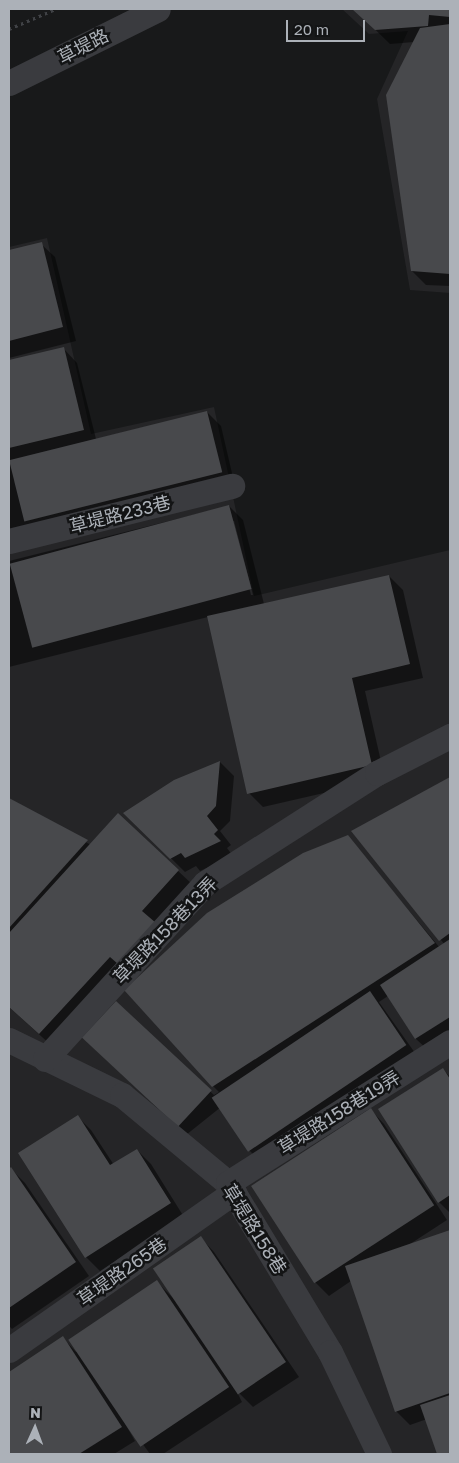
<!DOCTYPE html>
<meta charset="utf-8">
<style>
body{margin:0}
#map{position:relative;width:459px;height:1463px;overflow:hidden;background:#18191a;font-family:"Golos Text","Noto Sans TC",sans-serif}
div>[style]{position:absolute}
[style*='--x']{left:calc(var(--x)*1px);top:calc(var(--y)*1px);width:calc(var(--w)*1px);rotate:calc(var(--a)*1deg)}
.built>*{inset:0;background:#252527}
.shadow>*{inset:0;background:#0007}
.building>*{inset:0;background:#48494c;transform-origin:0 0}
.path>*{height:3px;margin-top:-1.5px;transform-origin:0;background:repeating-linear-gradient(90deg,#404246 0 2.5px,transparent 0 6.5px)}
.minor>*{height:25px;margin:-12.5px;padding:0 12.5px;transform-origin:12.5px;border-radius:12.5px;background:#3a3b3f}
span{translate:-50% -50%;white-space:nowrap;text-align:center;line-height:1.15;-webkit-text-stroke:5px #131415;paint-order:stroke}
.street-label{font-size:18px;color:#acb1b8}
.frame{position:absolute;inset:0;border:10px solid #acb1b8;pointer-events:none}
.north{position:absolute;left:10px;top:1403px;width:50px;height:50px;-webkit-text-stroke:4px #131415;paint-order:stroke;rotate:2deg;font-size:14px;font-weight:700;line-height:20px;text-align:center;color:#acb1b8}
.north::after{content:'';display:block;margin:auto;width:18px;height:22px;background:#acb1b8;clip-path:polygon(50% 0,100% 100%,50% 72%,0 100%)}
.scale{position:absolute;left:286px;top:20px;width:79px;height:22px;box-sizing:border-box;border:2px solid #acb1b8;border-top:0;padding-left:6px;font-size:15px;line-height:18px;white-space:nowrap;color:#acb1b8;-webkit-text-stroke:4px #131415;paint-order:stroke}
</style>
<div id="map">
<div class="built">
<div style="clip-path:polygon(342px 9px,450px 9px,450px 293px,410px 290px,377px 99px,408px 31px,369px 34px)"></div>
<div style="clip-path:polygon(47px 238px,91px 434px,214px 407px,254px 596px,450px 550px,450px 1454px,9px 1454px,9px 247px)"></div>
</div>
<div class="shadow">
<div style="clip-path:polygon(354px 9px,450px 9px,450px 286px,426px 285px,412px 271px,414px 42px,390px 44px)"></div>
<div style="clip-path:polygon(41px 244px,55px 257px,76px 341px,9px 358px,9px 252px)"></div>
<div style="clip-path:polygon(64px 349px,77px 363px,96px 439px,207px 412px,221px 426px,235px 486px,9px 541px,9px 362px)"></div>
<div style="clip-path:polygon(evenodd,229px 506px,243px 520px,264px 604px,389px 576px,403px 590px,423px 678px,365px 691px,385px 779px,263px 807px,249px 793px,208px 617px,9px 667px,9px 561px,229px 506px,232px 521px,234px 521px,253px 595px,251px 595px,232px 521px)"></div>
<div style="clip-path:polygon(220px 762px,234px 776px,230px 821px,220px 831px,231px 845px,227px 848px,233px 856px,200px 871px,196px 866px,185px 872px,125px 813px)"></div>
<div style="clip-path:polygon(450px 778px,450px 1040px,430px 1052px,416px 1039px,388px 996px,379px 1002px,420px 1060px,263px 1164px,249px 1150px,221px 1107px,186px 1135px,97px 1051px,116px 1003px,214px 1095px,219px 1092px,213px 1086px,347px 836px,440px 948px,445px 945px,353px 831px)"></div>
<div style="clip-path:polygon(9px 800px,91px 845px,118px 815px,192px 884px,53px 1047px,9px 1007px)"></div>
<div style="clip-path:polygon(443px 1069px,450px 1077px,450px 1213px,439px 1202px)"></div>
<div style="clip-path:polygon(371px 1110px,384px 1124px,447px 1220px,407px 1246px,450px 1232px,450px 1454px,439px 1454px,427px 1419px,410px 1425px,396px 1411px,351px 1281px,329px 1296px,315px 1282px)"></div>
<div style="clip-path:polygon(77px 1116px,91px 1130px,114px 1165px,137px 1150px,151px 1164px,184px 1217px,100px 1271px,86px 1257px)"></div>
<div style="clip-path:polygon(11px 1169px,25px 1183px,89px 1276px,12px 1329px,9px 1326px)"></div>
<div style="clip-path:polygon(201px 1238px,214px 1252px,299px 1377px,253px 1407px,236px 1390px,242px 1402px,163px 1454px,150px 1454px,115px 1406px,135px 1441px,114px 1454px,9px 1454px,9px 1373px,63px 1338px,76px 1352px,157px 1282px,174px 1299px)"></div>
</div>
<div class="building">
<div style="clip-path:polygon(352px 9px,450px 9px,450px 17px,429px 15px,428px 26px,375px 30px)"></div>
<div style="clip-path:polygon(450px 24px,450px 274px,411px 271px,386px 95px,420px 28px)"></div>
<div style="clip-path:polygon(42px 242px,63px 327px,9px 341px,9px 250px)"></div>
<div style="clip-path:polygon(64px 347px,84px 430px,9px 448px,9px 360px)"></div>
<div style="left:207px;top:411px;width:63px;height:204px;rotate:76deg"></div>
<div style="left:229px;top:505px;width:87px;height:227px;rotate:75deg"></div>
<div style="clip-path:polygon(389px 575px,410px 664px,352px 678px,372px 765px,247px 794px,207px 616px)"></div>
<div style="clip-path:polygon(220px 761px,216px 806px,207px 816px,218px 830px,214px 834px,221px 841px,185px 858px,181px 853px,170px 859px,123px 813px,174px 780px)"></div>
<div style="clip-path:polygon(450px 777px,450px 933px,439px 941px,351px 831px)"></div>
<div style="clip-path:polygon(9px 798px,88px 840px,9px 928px)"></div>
<div style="clip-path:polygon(118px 813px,179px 870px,142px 911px,156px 923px,118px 964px,110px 957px,39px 1034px,9px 1007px,9px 933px)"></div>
<div style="clip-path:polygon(348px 835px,435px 943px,212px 1087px,124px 990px,207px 913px,303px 853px)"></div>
<div style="clip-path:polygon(450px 939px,450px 1017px,415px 1039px,380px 985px)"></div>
<div style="left:370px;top:991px;width:65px;height:191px;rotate:56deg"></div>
<div style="left:116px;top:1001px;width:131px;height:50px;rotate:43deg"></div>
<div style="clip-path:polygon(443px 1068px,450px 1079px,450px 1195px,438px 1203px,378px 1109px)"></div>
<div style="left:371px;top:1108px;width:116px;height:143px;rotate:57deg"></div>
<div style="clip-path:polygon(78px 1115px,110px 1165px,137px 1149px,171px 1203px,85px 1258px,18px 1153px)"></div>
<div style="clip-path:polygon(11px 1167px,76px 1262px,9px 1308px,9px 1169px)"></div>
<div style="clip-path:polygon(450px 1230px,450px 1393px,395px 1412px,345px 1266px)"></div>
<div style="left:201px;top:1236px;width:152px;height:58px;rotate:56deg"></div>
<div style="left:157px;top:1280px;width:129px;height:107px;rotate:56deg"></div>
<div style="clip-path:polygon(63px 1336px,122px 1427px,79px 1454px,9px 1454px,9px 1372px)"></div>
<div style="clip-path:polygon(450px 1395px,450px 1454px,437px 1454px,420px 1405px)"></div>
</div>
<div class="path">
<div style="--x:9;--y:29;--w:51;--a:-23.1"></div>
</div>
<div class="minor">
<div style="--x:9;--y:83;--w:166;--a:-26.4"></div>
<div style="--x:9;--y:541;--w:230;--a:-13.9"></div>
<div style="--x:9;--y:1040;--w:126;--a:26"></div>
<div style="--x:122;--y:1095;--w:138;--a:39.7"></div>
<div style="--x:228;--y:1183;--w:197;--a:58.9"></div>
<div style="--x:330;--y:1352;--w:113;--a:64.3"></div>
<div style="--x:45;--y:1059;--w:238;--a:-47.7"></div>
<div style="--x:205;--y:883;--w:204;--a:-32.6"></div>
<div style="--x:377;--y:773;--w:82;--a:-26.9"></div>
<div style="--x:228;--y:1183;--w:263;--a:-32.4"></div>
<div style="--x:9;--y:1350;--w:275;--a:-35.1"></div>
</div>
<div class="street-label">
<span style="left:83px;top:46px;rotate:-27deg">草堤路</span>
<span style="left:120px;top:514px;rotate:-14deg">草堤路233巷</span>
<span style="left:165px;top:930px;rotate:-46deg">草堤路158巷13弄</span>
<span style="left:339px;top:1112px;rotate:-32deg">草堤路158巷19弄</span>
<span style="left:255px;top:1229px;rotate:58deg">草堤路158巷</span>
<span style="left:122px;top:1271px;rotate:-35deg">草堤路265巷</span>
</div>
<div class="frame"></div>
<div class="north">N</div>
<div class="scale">20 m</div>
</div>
